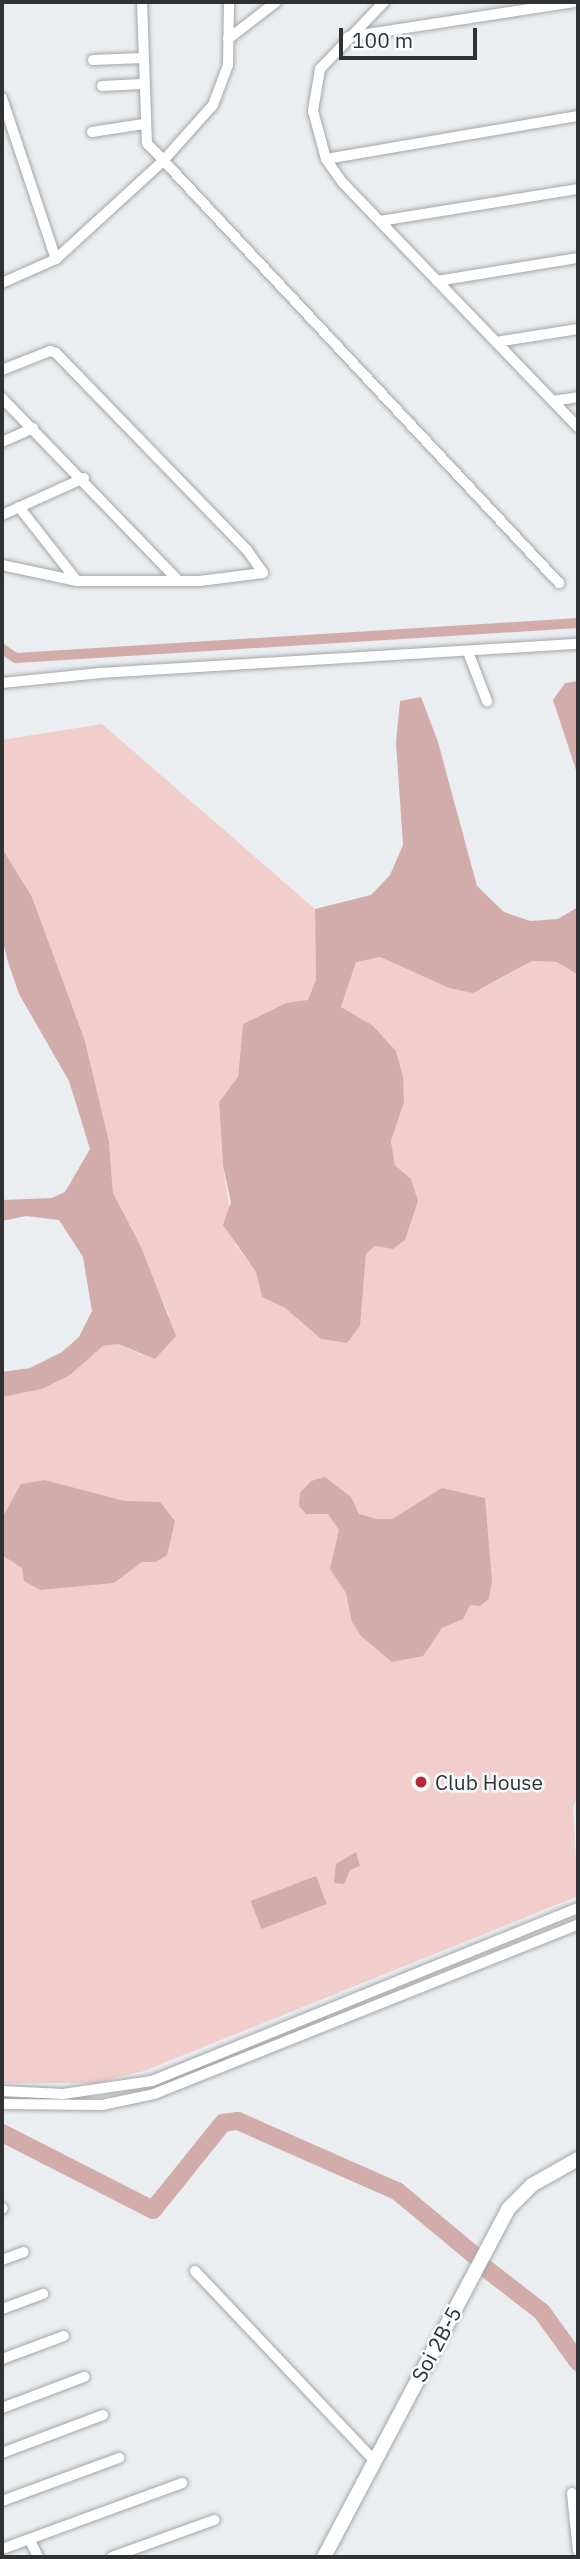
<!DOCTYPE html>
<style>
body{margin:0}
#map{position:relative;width:580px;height:2559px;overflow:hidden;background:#eaeef0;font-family:"IBM Plex Sans",sans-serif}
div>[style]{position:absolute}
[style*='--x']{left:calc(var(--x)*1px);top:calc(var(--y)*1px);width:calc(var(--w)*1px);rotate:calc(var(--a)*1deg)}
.green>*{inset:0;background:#f1cecc}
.water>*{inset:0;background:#d1acaa;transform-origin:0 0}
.canal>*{height:10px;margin:-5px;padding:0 5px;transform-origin:5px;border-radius:5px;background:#d1acaa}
.river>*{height:18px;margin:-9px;padding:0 9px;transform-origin:9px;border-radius:9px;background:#d1acaa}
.roads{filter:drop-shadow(0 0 2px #a2a6a8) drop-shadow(0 0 2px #a2a6a8)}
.street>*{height:10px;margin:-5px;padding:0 5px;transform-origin:5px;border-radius:5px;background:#fff}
.secondary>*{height:14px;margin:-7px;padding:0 7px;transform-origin:7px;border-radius:7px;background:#fff}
.dots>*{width:19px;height:19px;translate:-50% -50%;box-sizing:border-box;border:4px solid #f7fbfd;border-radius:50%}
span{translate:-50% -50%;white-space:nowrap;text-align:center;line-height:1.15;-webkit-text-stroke:5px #f7fbfd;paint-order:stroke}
.poi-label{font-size:21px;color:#303132}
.left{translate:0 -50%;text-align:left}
.street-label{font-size:21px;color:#303132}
.frame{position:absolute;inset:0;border:4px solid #303132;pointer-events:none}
.scale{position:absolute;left:339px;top:28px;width:138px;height:32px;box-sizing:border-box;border:4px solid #303132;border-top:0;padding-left:9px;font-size:21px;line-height:24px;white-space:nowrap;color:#303132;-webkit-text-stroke:5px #f7fbfd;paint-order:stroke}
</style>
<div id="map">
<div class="green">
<div style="clip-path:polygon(102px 724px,315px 909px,316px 980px,308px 1001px,286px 1003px,243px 1024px,238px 1077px,219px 1103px,223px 1166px,235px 1244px,256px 1272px,262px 1297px,285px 1308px,321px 1339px,347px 1343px,359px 1326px,366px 1254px,375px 1246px,393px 1249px,411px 1179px,395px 1165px,391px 1141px,404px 1102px,372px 1025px,341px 1007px,356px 961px,380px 957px,449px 988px,493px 983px,532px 961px,557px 962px,578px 975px,578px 1795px,573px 1807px,578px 1896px,144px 2071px,95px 2083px,2px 2083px,2px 1397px,42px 1389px,70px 1375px,103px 1346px,118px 1344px,142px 1355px,169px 1315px,113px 1193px,109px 1142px,85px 1041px,32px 897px,2px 848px,2px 740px)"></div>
</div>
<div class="water">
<div style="clip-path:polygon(578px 681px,578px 776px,553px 700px,565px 683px)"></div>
<div style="clip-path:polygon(421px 697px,438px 742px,477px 886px,504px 912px,530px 921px,558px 919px,578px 907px,578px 975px,557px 962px,532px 961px,473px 993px,449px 988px,380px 957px,356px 962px,341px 1007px,372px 1025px,396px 1051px,403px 1077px,404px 1102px,391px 1141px,395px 1165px,411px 1179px,418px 1201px,405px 1240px,393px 1249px,375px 1246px,366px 1254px,360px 1326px,347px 1343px,321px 1339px,285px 1308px,262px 1297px,256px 1272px,223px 1225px,231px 1202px,223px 1166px,219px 1102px,238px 1077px,243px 1024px,286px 1003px,308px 1000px,316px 980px,315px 909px,371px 895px,390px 875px,403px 845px,396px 742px,400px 701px)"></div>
<div style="clip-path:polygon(2px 848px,32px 897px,85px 1041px,109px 1142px,113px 1193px,141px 1247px,176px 1336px,155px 1359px,118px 1344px,103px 1346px,70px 1375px,42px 1389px,2px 1397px,2px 1372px,30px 1368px,62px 1352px,79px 1337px,92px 1311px,83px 1257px,59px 1220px,26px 1216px,2px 1221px,2px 1200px,52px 1198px,65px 1192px,90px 1149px,69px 1081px,19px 994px,8px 962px,2px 938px)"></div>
<div style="clip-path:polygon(325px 1477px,351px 1497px,359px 1514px,377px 1519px,392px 1519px,442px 1488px,485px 1498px,492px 1581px,489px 1599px,480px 1606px,470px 1605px,463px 1619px,442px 1628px,423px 1656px,392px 1662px,361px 1636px,352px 1622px,346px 1593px,330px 1569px,339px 1530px,328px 1514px,306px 1514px,299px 1506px,300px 1493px,311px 1481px)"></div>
<div style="clip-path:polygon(44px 1480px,125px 1501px,160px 1502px,175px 1521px,167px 1555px,156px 1562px,142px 1562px,114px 1583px,40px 1590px,24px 1581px,22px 1568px,2px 1555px,2px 1518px,21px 1484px)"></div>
<div style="clip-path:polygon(356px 1852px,360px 1866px,350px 1870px,344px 1884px,334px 1883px,336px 1864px)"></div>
<div style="left:316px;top:1876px;width:30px;height:70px;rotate:69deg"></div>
</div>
<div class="canal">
<div style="--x:2;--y:649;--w:17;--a:33"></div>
<div style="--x:16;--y:658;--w:563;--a:-3.56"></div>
</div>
<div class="river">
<div style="--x:2;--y:2133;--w:169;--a:27"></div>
<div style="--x:153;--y:2210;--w:112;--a:-51.2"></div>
<div style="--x:223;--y:2123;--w:15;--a:-8"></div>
<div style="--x:238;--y:2121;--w:174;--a:23.8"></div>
<div style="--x:397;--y:2191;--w:100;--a:39.7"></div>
<div style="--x:484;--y:2267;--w:73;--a:37.8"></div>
<div style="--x:542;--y:2312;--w:62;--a:54.2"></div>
</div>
<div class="roads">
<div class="street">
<div style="--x:142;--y:2;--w:141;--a:88"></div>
<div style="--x:147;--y:143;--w:603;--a:46.88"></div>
<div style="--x:384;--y:2;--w:93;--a:133.7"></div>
<div style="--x:320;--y:69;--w:43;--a:99.5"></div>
<div style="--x:313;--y:111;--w:50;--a:74.8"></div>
<div style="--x:326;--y:159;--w:29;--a:55"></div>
<div style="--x:343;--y:183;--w:339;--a:46.1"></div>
<div style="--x:348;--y:37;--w:229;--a:-8.8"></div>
<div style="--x:228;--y:39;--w:61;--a:-37.6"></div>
<div style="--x:93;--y:60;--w:49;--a:-2.3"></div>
<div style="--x:102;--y:86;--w:40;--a:-2.9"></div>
<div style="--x:2;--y:98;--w:170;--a:71.5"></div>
<div style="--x:92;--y:132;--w:52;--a:-8.9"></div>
<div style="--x:326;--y:159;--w:256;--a:-9.7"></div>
<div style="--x:380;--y:221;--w:201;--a:-9.2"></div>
<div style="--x:437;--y:281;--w:143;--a:-9.3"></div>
<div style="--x:2;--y:283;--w:59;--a:-24"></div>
<div style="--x:56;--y:259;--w:144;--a:-42.5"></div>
<div style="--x:162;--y:162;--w:76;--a:-48.2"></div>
<div style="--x:213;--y:105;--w:43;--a:-69.4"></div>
<div style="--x:228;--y:65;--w:63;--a:-89.1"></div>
<div style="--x:496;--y:342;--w:83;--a:-9"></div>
<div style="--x:2;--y:370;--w:52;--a:-21.6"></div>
<div style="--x:50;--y:351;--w:6;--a:18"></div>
<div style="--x:56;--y:353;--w:274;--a:45.9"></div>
<div style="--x:247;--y:550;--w:28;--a:55"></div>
<div style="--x:263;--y:573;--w:64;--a:172.8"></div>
<div style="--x:200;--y:581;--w:123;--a:180"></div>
<div style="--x:77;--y:581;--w:77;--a:-168"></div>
<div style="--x:2;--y:398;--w:252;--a:46"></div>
<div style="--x:553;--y:401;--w:25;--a:-9"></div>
<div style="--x:2;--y:442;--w:34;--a:-24"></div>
<div style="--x:19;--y:507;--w:94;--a:51.9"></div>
<div style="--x:2;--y:515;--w:90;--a:-24.3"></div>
<div style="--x:468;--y:652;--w:53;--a:68.8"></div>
<div style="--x:2;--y:683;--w:99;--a:-5.8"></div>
<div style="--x:100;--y:673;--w:479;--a:-3.5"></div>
<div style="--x:2;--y:2091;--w:61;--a:2.8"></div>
<div style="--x:63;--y:2094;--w:90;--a:-8.3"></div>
<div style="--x:152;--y:2081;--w:460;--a:-22.1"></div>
<div style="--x:2;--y:2104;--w:100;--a:0.6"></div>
<div style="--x:102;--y:2105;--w:53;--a:-11.9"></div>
<div style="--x:154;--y:2094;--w:457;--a:-21.8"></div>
<div style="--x:2;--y:2209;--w:1;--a:-45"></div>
<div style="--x:2;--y:2260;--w:23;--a:-20"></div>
<div style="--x:195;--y:2271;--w:260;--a:46.6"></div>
<div style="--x:2;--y:2309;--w:44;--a:-20.1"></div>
<div style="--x:2;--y:2359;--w:66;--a:-20.4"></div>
<div style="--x:2;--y:2408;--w:88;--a:-20.7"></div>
<div style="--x:2;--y:2453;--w:108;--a:-20.6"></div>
<div style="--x:572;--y:2493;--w:58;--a:84.1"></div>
<div style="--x:2;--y:2501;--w:125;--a:-20.2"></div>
<div style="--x:30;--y:2540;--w:19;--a:65"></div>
<div style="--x:2;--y:2549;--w:192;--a:-20.1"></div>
<div style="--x:112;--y:2557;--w:109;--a:-19.9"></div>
</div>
<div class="secondary">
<div style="--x:324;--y:2557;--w:394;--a:-62.1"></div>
<div style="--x:508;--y:2209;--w:34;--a:-45"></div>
<div style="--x:532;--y:2185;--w:53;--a:-29.5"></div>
</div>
</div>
<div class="dots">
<div style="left:421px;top:1782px;background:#b82735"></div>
</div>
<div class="poi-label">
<span class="left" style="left:435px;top:1782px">Club House</span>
</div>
<div class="street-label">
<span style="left:436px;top:2344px;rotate:-62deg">Soi 2B-5</span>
</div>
<div class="frame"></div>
<div class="scale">100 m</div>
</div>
